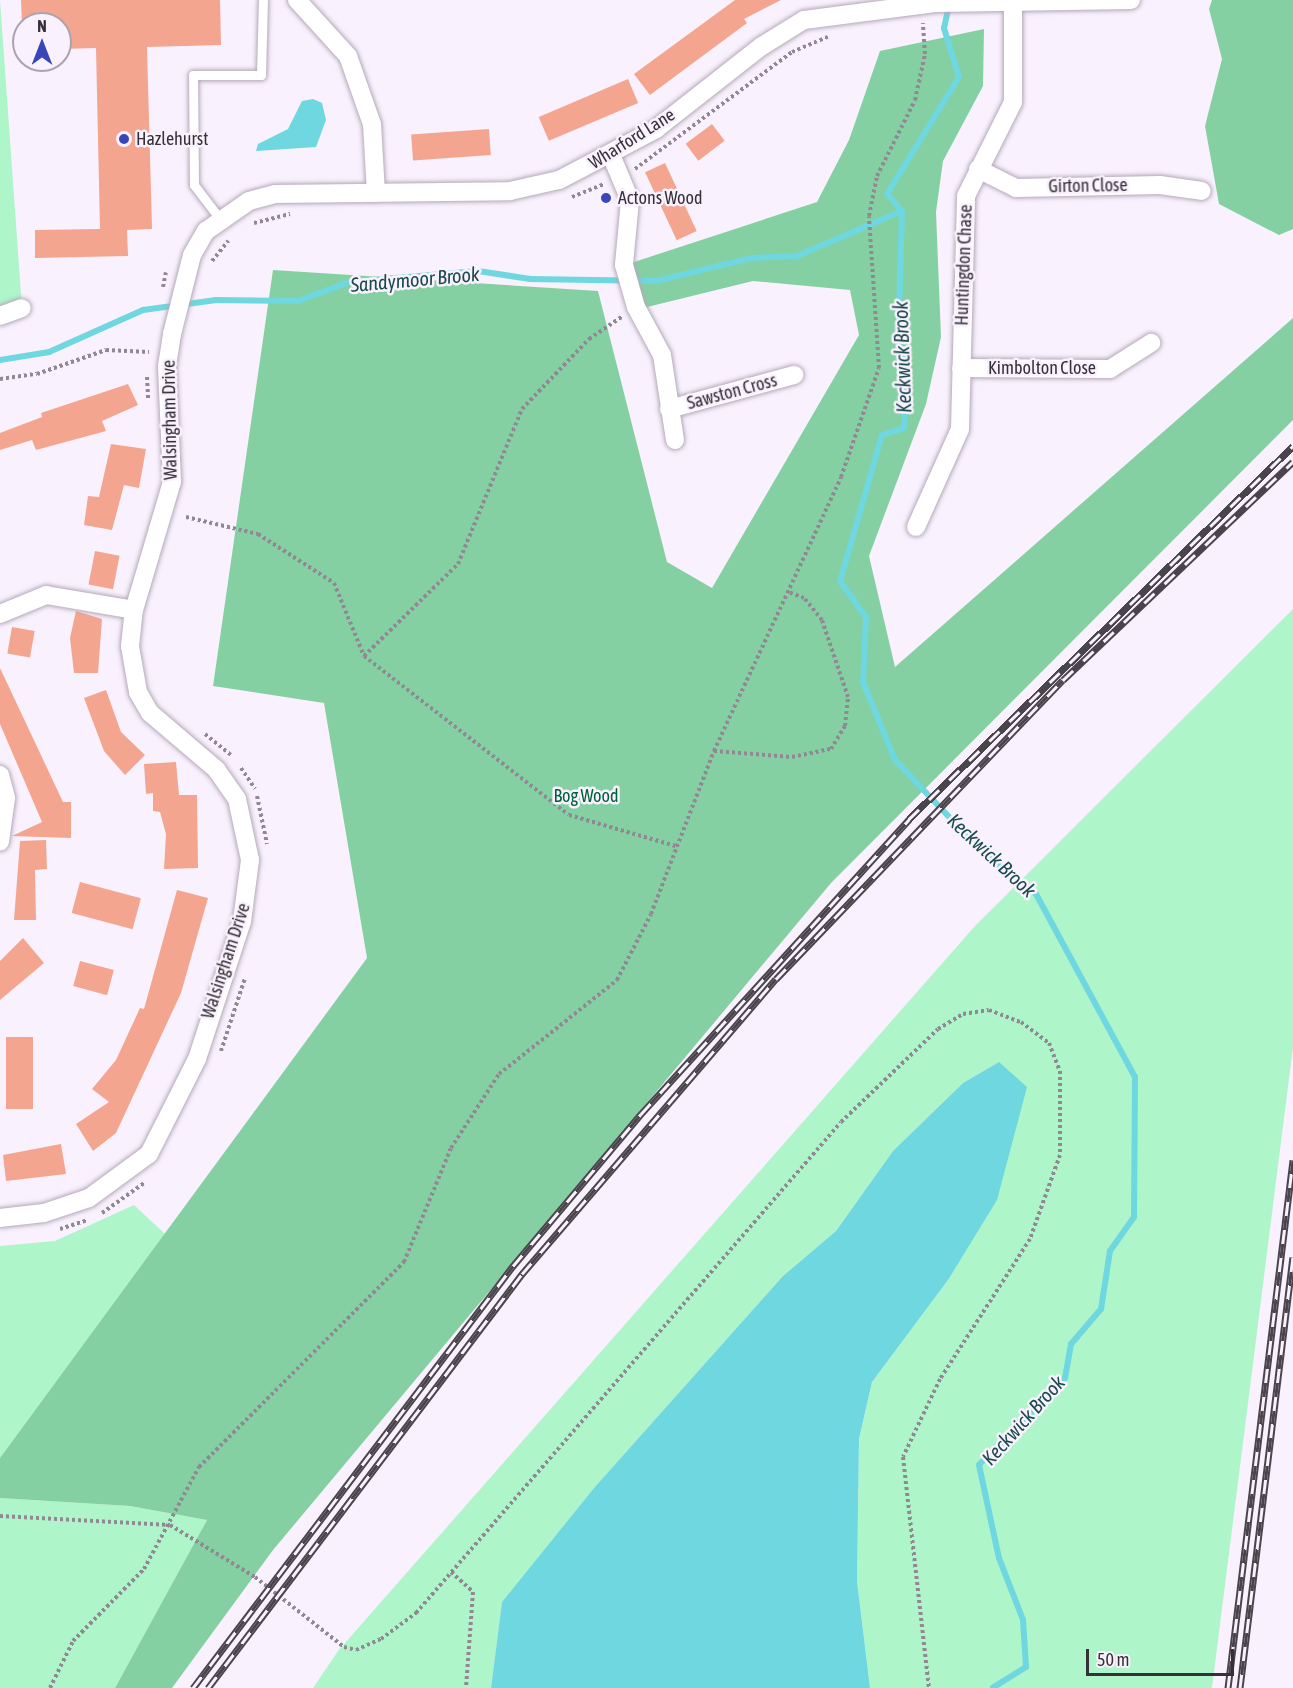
<!DOCTYPE html>
<style>
body{margin:0}
#map{position:relative;width:1293px;height:1688px;overflow:hidden;background:#f9f1fd;font-family:"Asap Condensed",sans-serif}
div>[style]{position:absolute}
[style*='--x']{left:calc(var(--x)*1px);top:calc(var(--y)*1px);width:calc(var(--w)*1px);rotate:calc(var(--a)*1deg)}
.green>*{inset:0;background:#aef5ca}
.forest>*{inset:0;background:#85d0a3}
.water>*{inset:0;background:#6ed7df}
.stream>*{height:6px;margin:-3px;padding:0 3px;transform-origin:3px;border-radius:3px;background:#6ed7df}
.building>*{inset:0;background:#f3a58f;transform-origin:0 0}
.path>*{height:4px;margin-top:-2px;transform-origin:0;background:repeating-linear-gradient(90deg,#908993 0 3px,transparent 0 6px)}
.roads{filter:drop-shadow(0 0 2px #b5a8ba) drop-shadow(0 0 2px #b5a8ba)}
.service>*{height:9px;margin:-4.5px;padding:0 4.5px;transform-origin:4.5px;border-radius:4.5px;background:#fff}
.minor>*{height:18px;margin:-9px;padding:0 9px;transform-origin:9px;border-radius:9px;background:#fff}
.rail>*{height:7px;margin-top:-3.5px;transform-origin:0;background:repeating-linear-gradient(90deg,#f9f1fd 0 14px,#4a454d 0 28px);box-sizing:border-box;border-block:2px solid #4a454d}
.dots>*{width:16px;height:16px;translate:-50% -50%;box-sizing:border-box;border:3px solid #f9f1fd;border-radius:50%}
span{translate:-50% -50%;white-space:nowrap;text-align:center;line-height:1.15;-webkit-text-stroke:5px #f9f1fd;paint-order:stroke}
.poi-label{font-size:18px;color:#363138}
.left{translate:0 -50%;text-align:left}
.street-label{font-size:18px;color:#363138}
.park-label{font-size:18px;color:#006038}
.water-label{font-size:20px;color:#1a4a4d;font-style:italic}
.north{position:absolute;left:12px;top:12px;width:60px;height:60px;box-sizing:border-box;background:#f9f1fd;border:2px solid #aba4ae;border-radius:50%;rotate:0deg;font-size:16px;font-weight:700;line-height:24px;text-align:center;color:#363138}
.north::after{content:'';display:block;margin:auto;width:21px;height:27px;background:#3846b9;clip-path:polygon(50% 0,100% 100%,50% 72%,0 100%)}
.scale{position:absolute;left:1086px;top:1649px;width:148px;height:27px;box-sizing:border-box;border:3px solid #363138;border-top:0;padding-left:8px;font-size:18px;line-height:21px;white-space:nowrap;color:#363138;-webkit-text-stroke:4px #f9f1fd;paint-order:stroke}
</style>
<div id="map">
<div class="green">
<div style="clip-path:polygon(0 0,22px 308px,0 313px)"></div>
<div style="clip-path:polygon(1293px 609px,1293px 1047px,1212px 1688px,870px 1688px,857px 1581px,859px 1439px,872px 1382px,948px 1280px,999px 1062px,963px 1083px,893px 1151px,836px 1231px,783px 1276px,594px 1488px,502px 1602px,491px 1688px,313px 1688px,338px 1651px,975px 926px)"></div>
<div style="clip-path:polygon(134px 1205px,165px 1234px,0 1458px,0 1246px,55px 1241px)"></div>
<div style="clip-path:polygon(0 1498px,130px 1506px,207px 1520px,115px 1688px,0 1688px)"></div>
</div>
<div class="forest">
<div style="clip-path:polygon(1212px 0,1293px 0,1293px 229px,1279px 235px,1219px 204px,1205px 126px,1222px 59px,1209px 9px)"></div>
<div style="clip-path:polygon(984px 29px,983px 86px,943px 161px,936px 212px,941px 337px,926px 404px,869px 556px,895px 667px,1293px 318px,1293px 420px,831px 883px,273px 1550px,172px 1688px,115px 1688px,207px 1520px,130px 1506px,0 1498px,0 1458px,367px 958px,324px 703px,213px 686px,273px 270px,598px 291px,667px 562px,712px 588px,859px 335px,850px 290px,753px 281px,639px 309px,625px 265px,817px 202px,849px 140px,880px 51px)"></div>
</div>
<div class="water">
<div style="clip-path:polygon(313px 99px,322px 103px,326px 120px,316px 147px,256px 151px,258px 144px,288px 129px,302px 101px)"></div>
<div style="clip-path:polygon(999px 1062px,1027px 1087px,997px 1200px,948px 1280px,872px 1382px,859px 1439px,857px 1581px,870px 1688px,491px 1688px,502px 1602px,594px 1488px,783px 1276px,836px 1231px,893px 1151px,963px 1083px)"></div>
</div>
<div class="stream">
<div style="--x:949;--y:5;--w:24;--a:102"></div>
<div style="--x:944;--y:28;--w:51;--a:73"></div>
<div style="--x:959;--y:77;--w:137;--a:121.6"></div>
<div style="--x:887;--y:194;--w:23;--a:49"></div>
<div style="--x:902;--y:211;--w:135;--a:91.7"></div>
<div style="--x:898;--y:346;--w:41;--a:78.7"></div>
<div style="--x:906;--y:386;--w:42;--a:92.7"></div>
<div style="--x:904;--y:428;--w:23;--a:162"></div>
<div style="--x:882;--y:435;--w:152;--a:106"></div>
<div style="--x:840;--y:581;--w:44;--a:54.2"></div>
<div style="--x:866;--y:617;--w:65;--a:92.6"></div>
<div style="--x:863;--y:682;--w:84;--a:67.7"></div>
<div style="--x:895;--y:760;--w:131;--a:46.5"></div>
<div style="--x:985;--y:855;--w:64;--a:37.4"></div>
<div style="--x:1036;--y:894;--w:208;--a:61.6"></div>
<div style="--x:1135;--y:1077;--w:140;--a:90.4"></div>
<div style="--x:1134;--y:1217;--w:42;--a:125.2"></div>
<div style="--x:1110;--y:1251;--w:59;--a:98.8"></div>
<div style="--x:1101;--y:1309;--w:46;--a:130.6"></div>
<div style="--x:1071;--y:1344;--w:35;--a:100"></div>
<div style="--x:1065;--y:1378;--w:122;--a:134.7"></div>
<div style="--x:979;--y:1465;--w:95;--a:77.9"></div>
<div style="--x:999;--y:1558;--w:66;--a:68.8"></div>
<div style="--x:1023;--y:1620;--w:47;--a:86.3"></div>
<div style="--x:1026;--y:1667;--w:39;--a:148"></div>
<div style="--x:0;--y:360;--w:50;--a:-9.3"></div>
<div style="--x:49;--y:352;--w:103;--a:-24.1"></div>
<div style="--x:143;--y:310;--w:74;--a:-7.8"></div>
<div style="--x:216;--y:300;--w:82;--a:0.7"></div>
<div style="--x:298;--y:301;--w:54;--a:-20.4"></div>
<div style="--x:349;--y:282;--w:129;--a:-4.9"></div>
<div style="--x:478;--y:271;--w:53;--a:8.7"></div>
<div style="--x:530;--y:279;--w:126;--a:0.9"></div>
<div style="--x:656;--y:281;--w:99;--a:-13.5"></div>
<div style="--x:752;--y:258;--w:45;--a:-2.5"></div>
<div style="--x:797;--y:256;--w:114;--a:-23.2"></div>
</div>
<div class="building">
<div style="clip-path:polygon(21px 0,220px 0,221px 45px,147px 47px,152px 229px,127px 230px,128px 256px,35px 258px,35px 230px,100px 229px,96px 48px,60px 49px,60px 24px,22px 24px)"></div>
<div style="clip-path:polygon(735px 0,781px 0,744px 19px,747px 23px,650px 95px,634px 74px)"></div>
<div style="left:628px;top:79px;width:26px;height:97px;rotate:67deg"></div>
<div style="left:712px;top:124px;width:21px;height:33px;rotate:53deg"></div>
<div style="left:489px;top:129px;width:26px;height:78px;rotate:86deg"></div>
<div style="left:665px;top:163px;width:75px;height:22px;rotate:65deg"></div>
<div style="clip-path:polygon(128px 384px,138px 405px,102px 421px,106px 431px,36px 450px,32px 440px,0 450px,0 433px,42px 417px,41px 413px)"></div>
<div style="clip-path:polygon(111px 444px,146px 449px,139px 488px,124px 485px,112px 530px,84px 525px,88px 496px,99px 497px)"></div>
<div style="left:95px;top:551px;width:25px;height:34px;rotate:11deg"></div>
<div style="clip-path:polygon(76px 611px,102px 619px,98px 673px,74px 673px,70px 638px)"></div>
<div style="left:12px;top:627px;width:23px;height:27px;rotate:10deg"></div>
<div style="clip-path:polygon(0 668px,63px 802px,71px 802px,71px 838px,12px 836px,42px 822px,0 724px)"></div>
<div style="clip-path:polygon(106px 690px,121px 732px,145px 755px,125px 775px,104px 751px,84px 698px)"></div>
<div style="clip-path:polygon(176px 762px,179px 795px,197px 795px,198px 868px,164px 869px,166px 834px,160px 812px,153px 811px,153px 793px,146px 794px,144px 764px)"></div>
<div style="clip-path:polygon(46px 840px,47px 869px,35px 870px,36px 920px,14px 920px,20px 841px)"></div>
<div style="left:80px;top:882px;width:63px;height:32px;rotate:15deg"></div>
<div style="clip-path:polygon(177px 890px,208px 898px,181px 993px,116px 1133px,93px 1151px,76px 1124px,109px 1102px,92px 1089px,116px 1060px,140px 1008px,144px 1009px)"></div>
<div style="clip-path:polygon(23px 938px,44px 963px,0 1000px,0 961px)"></div>
<div style="left:80px;top:961px;width:35px;height:26px;rotate:15deg"></div>
<div style="left:6px;top:1037px;width:27px;height:72px"></div>
<div style="clip-path:polygon(61px 1144px,66px 1174px,6px 1181px,3px 1155px)"></div>
</div>
<div class="path">
<div style="--x:635;--y:169;--w:196;--a:-36.7"></div>
<div style="--x:792;--y:52;--w:39;--a:-23"></div>
<div style="--x:572;--y:197;--w:35;--a:-22"></div>
<div style="--x:254;--y:223;--w:37;--a:-14"></div>
<div style="--x:212;--y:261;--w:26;--a:-51"></div>
<div style="--x:163;--y:287;--w:15;--a:-79"></div>
<div style="--x:147;--y:377;--w:22;--a:87"></div>
<div style="--x:0;--y:379;--w:37;--a:-8"></div>
<div style="--x:37;--y:374;--w:73;--a:-19.2"></div>
<div style="--x:106;--y:350;--w:43;--a:2.7"></div>
<div style="--x:186;--y:517;--w:74;--a:13.3"></div>
<div style="--x:258;--y:534;--w:90;--a:32.8"></div>
<div style="--x:334;--y:583;--w:79;--a:67.7"></div>
<div style="--x:364;--y:656;--w:259;--a:37.8"></div>
<div style="--x:569;--y:815;--w:111;--a:16.2"></div>
<div style="--x:364;--y:656;--w:132;--a:-44.4"></div>
<div style="--x:458;--y:564;--w:168;--a:-67.6"></div>
<div style="--x:522;--y:409;--w:97;--a:-46.3"></div>
<div style="--x:589;--y:339;--w:41;--a:-34.1"></div>
<div style="--x:205;--y:734;--w:33;--a:39"></div>
<div style="--x:714;--y:751;--w:78;--a:4.4"></div>
<div style="--x:792;--y:757;--w:40;--a:-12"></div>
<div style="--x:831;--y:749;--w:27;--a:-59"></div>
<div style="--x:845;--y:726;--w:29;--a:-84"></div>
<div style="--x:848;--y:697;--w:81;--a:-108.7"></div>
<div style="--x:822;--y:620;--w:28;--a:-129"></div>
<div style="--x:804;--y:598;--w:17;--a:-159"></div>
<div style="--x:241;--y:768;--w:25;--a:56"></div>
<div style="--x:257;--y:796;--w:49;--a:78.2"></div>
<div style="--x:221;--y:1051;--w:77;--a:-71.8"></div>
<div style="--x:102;--y:1213;--w:52;--a:-35.5"></div>
<div style="--x:60;--y:1229;--w:28;--a:-18"></div>
<div style="--x:0;--y:1516;--w:170;--a:3"></div>
<div style="--x:170;--y:1525;--w:100;--a:31.5"></div>
<div style="--x:255;--y:1577;--w:113;--a:38.2"></div>
<div style="--x:344;--y:1647;--w:12;--a:14"></div>
<div style="--x:356;--y:1650;--w:27;--a:-24"></div>
<div style="--x:381;--y:1639;--w:44;--a:-36.6"></div>
<div style="--x:416;--y:1613;--w:649;--a:-49.12"></div>
<div style="--x:841;--y:1122;--w:134;--a:-43.8"></div>
<div style="--x:938;--y:1029;--w:29;--a:-31"></div>
<div style="--x:963;--y:1014;--w:26;--a:-9"></div>
<div style="--x:989;--y:1010;--w:34;--a:21"></div>
<div style="--x:1021;--y:1022;--w:35;--a:37"></div>
<div style="--x:1049;--y:1043;--w:30;--a:69"></div>
<div style="--x:1060;--y:1071;--w:84;--a:90"></div>
<div style="--x:1060;--y:1155;--w:89;--a:109.7"></div>
<div style="--x:1030;--y:1239;--w:166;--a:122.7"></div>
<div style="--x:940;--y:1379;--w:86;--a:115.4"></div>
<div style="--x:903;--y:1457;--w:232;--a:83.6"></div>
<div style="--x:451;--y:1572;--w:30;--a:42"></div>
<div style="--x:473;--y:1592;--w:96;--a:94.2"></div>
<div style="--x:50;--y:1688;--w:52;--a:-63.9"></div>
<div style="--x:73;--y:1641;--w:101;--a:-45.4"></div>
<div style="--x:144;--y:1569;--w:116;--a:-61.7"></div>
<div style="--x:199;--y:1467;--w:290;--a:-45"></div>
<div style="--x:404;--y:1262;--w:123;--a:-67.6"></div>
<div style="--x:451;--y:1148;--w:88;--a:-57"></div>
<div style="--x:499;--y:1074;--w:151;--a:-38.5"></div>
<div style="--x:617;--y:980;--w:74;--a:-62.7"></div>
<div style="--x:651;--y:914;--w:175;--a:-68.9"></div>
<div style="--x:714;--y:751;--w:302;--a:-65.1"></div>
<div style="--x:841;--y:477;--w:115;--a:-70.8"></div>
<div style="--x:879;--y:368;--w:152;--a:-93.8"></div>
<div style="--x:869;--y:216;--w:41;--a:-78.7"></div>
<div style="--x:877;--y:176;--w:85;--a:-63.4"></div>
<div style="--x:915;--y:100;--w:47;--a:-77.7"></div>
<div style="--x:925;--y:54;--w:31;--a:-94"></div>
</div>
<div class="roads">
<div class="service">
<div style="--x:220;--y:219;--w:43;--a:-127.4"></div>
<div style="--x:194;--y:185;--w:110;--a:-90.5"></div>
<div style="--x:193;--y:75;--w:68;--a:0"></div>
<div style="--x:261;--y:75;--w:75;--a:-88.5"></div>
</div>
<div class="minor">
<div style="--x:297;--y:0;--w:76;--a:47.7"></div>
<div style="--x:348;--y:56;--w:72;--a:70.6"></div>
<div style="--x:372;--y:124;--w:69;--a:86.7"></div>
<div style="--x:611;--y:155;--w:49;--a:67.1"></div>
<div style="--x:630;--y:200;--w:65;--a:95.3"></div>
<div style="--x:624;--y:265;--w:44;--a:74.1"></div>
<div style="--x:636;--y:307;--w:55;--a:61.6"></div>
<div style="--x:662;--y:355;--w:86;--a:81.3"></div>
<div style="--x:978;--y:169;--w:42;--a:26.6"></div>
<div style="--x:1016;--y:188;--w:144;--a:-1.2"></div>
<div style="--x:1160;--y:185;--w:42;--a:8.1"></div>
<div style="--x:0;--y:316;--w:23;--a:-20"></div>
<div style="--x:961;--y:368;--w:149;--a:0.4"></div>
<div style="--x:1110;--y:369;--w:49;--a:-32.4"></div>
<div style="--x:669;--y:409;--w:130;--a:-15.2"></div>
<div style="--x:916;--y:527;--w:107;--a:-65.8"></div>
<div style="--x:960;--y:429;--w:233;--a:-88.5"></div>
<div style="--x:966;--y:196;--w:105;--a:-63.4"></div>
<div style="--x:1013;--y:102;--w:98;--a:-90"></div>
<div style="--x:0;--y:614;--w:50;--a:-22.4"></div>
<div style="--x:46;--y:595;--w:89;--a:9.7"></div>
<div style="--x:0;--y:775;--w:24;--a:75"></div>
<div style="--x:6;--y:798;--w:44;--a:97.8"></div>
<div style="--x:0;--y:1218;--w:44;--a:-6.5"></div>
<div style="--x:44;--y:1213;--w:47;--a:-18.4"></div>
<div style="--x:89;--y:1198;--w:74;--a:-36.3"></div>
<div style="--x:149;--y:1154;--w:106;--a:-63.2"></div>
<div style="--x:197;--y:1059;--w:145;--a:-71.9"></div>
<div style="--x:242;--y:921;--w:62;--a:-82.5"></div>
<div style="--x:250;--y:860;--w:62;--a:-102"></div>
<div style="--x:237;--y:799;--w:35;--a:-125"></div>
<div style="--x:217;--y:770;--w:88;--a:-139.6"></div>
<div style="--x:150;--y:713;--w:24;--a:-120"></div>
<div style="--x:138;--y:692;--w:47;--a:-99.9"></div>
<div style="--x:130;--y:646;--w:36;--a:-84"></div>
<div style="--x:134;--y:610;--w:134;--a:-73.5"></div>
<div style="--x:172;--y:482;--w:116;--a:-92.5"></div>
<div style="--x:167;--y:366;--w:32;--a:-81"></div>
<div style="--x:172;--y:334;--w:81;--a:-75.8"></div>
<div style="--x:192;--y:255;--w:28;--a:-60"></div>
<div style="--x:206;--y:231;--w:52;--a:-34.9"></div>
<div style="--x:249;--y:201;--w:27;--a:-15"></div>
<div style="--x:275;--y:194;--w:235;--a:-0.7"></div>
<div style="--x:510;--y:191;--w:50;--a:-12.7"></div>
<div style="--x:559;--y:180;--w:110;--a:-27.7"></div>
<div style="--x:656;--y:129;--w:135;--a:-38.1"></div>
<div style="--x:762;--y:46;--w:49;--a:-31.8"></div>
<div style="--x:804;--y:20;--w:132;--a:-7.4"></div>
<div style="--x:935;--y:3;--w:196;--a:-0.9"></div>
</div>
</div>
<div class="rail">
<div style="--x:193;--y:1688;--w:530;--a:-52.83"></div>
<div style="--x:513;--y:1266;--w:199;--a:-49.9"></div>
<div style="--x:641;--y:1114;--w:399;--a:-47.7"></div>
<div style="--x:909;--y:819;--w:535;--a:-44.17"></div>
<div style="--x:208;--y:1688;--w:520;--a:-52.82"></div>
<div style="--x:522;--y:1274;--w:389;--a:-49.3"></div>
<div style="--x:776;--y:979;--w:414;--a:-46.2"></div>
<div style="--x:1063;--y:680;--w:317;--a:-43.5"></div>
<div style="--x:1228;--y:1688;--w:532;--a:-82.98"></div>
<div style="--x:1240;--y:1688;--w:434;--a:-83"></div>
</div>
<div class="dots">
<div style="left:124px;top:139px;background:#3846b9"></div>
<div style="left:606px;top:198px;background:#3846b9"></div>
</div>
<div class="poi-label">
<span class="left" style="left:136px;top:139px">Hazlehurst</span>
<span class="left" style="left:618px;top:198px">Actons Wood</span>
</div>
<div class="street-label">
<span style="left:632px;top:139px;rotate:-32deg">Wharford Lane</span>
<span style="left:1088px;top:186px;rotate:-1deg">Girton Close</span>
<span style="left:964px;top:265px;rotate:-88deg">Huntingdon Chase</span>
<span style="left:1042px;top:368px">Kimbolton Close</span>
<span style="left:732px;top:392px;rotate:-15deg">Sawston Cross</span>
<span style="left:170px;top:420px;rotate:-91deg">Walsingham Drive</span>
<span style="left:226px;top:961px;rotate:-72deg">Walsingham Drive</span>
</div>
<div class="park-label">
<span style="left:586px;top:796px">Bog Wood</span>
</div>
<div class="water-label">
<span style="left:415px;top:279px;rotate:-5deg">Sandymoor Brook</span>
<span style="left:902px;top:357px;rotate:-92deg">Keckwick Brook</span>
<span style="left:992px;top:855px;rotate:43deg">Keckwick Brook</span>
<span style="left:1023px;top:1420px;rotate:-48deg">Keckwick Brook</span>
</div>
<div class="north">N</div>
<div class="scale">50 m</div>
</div>
